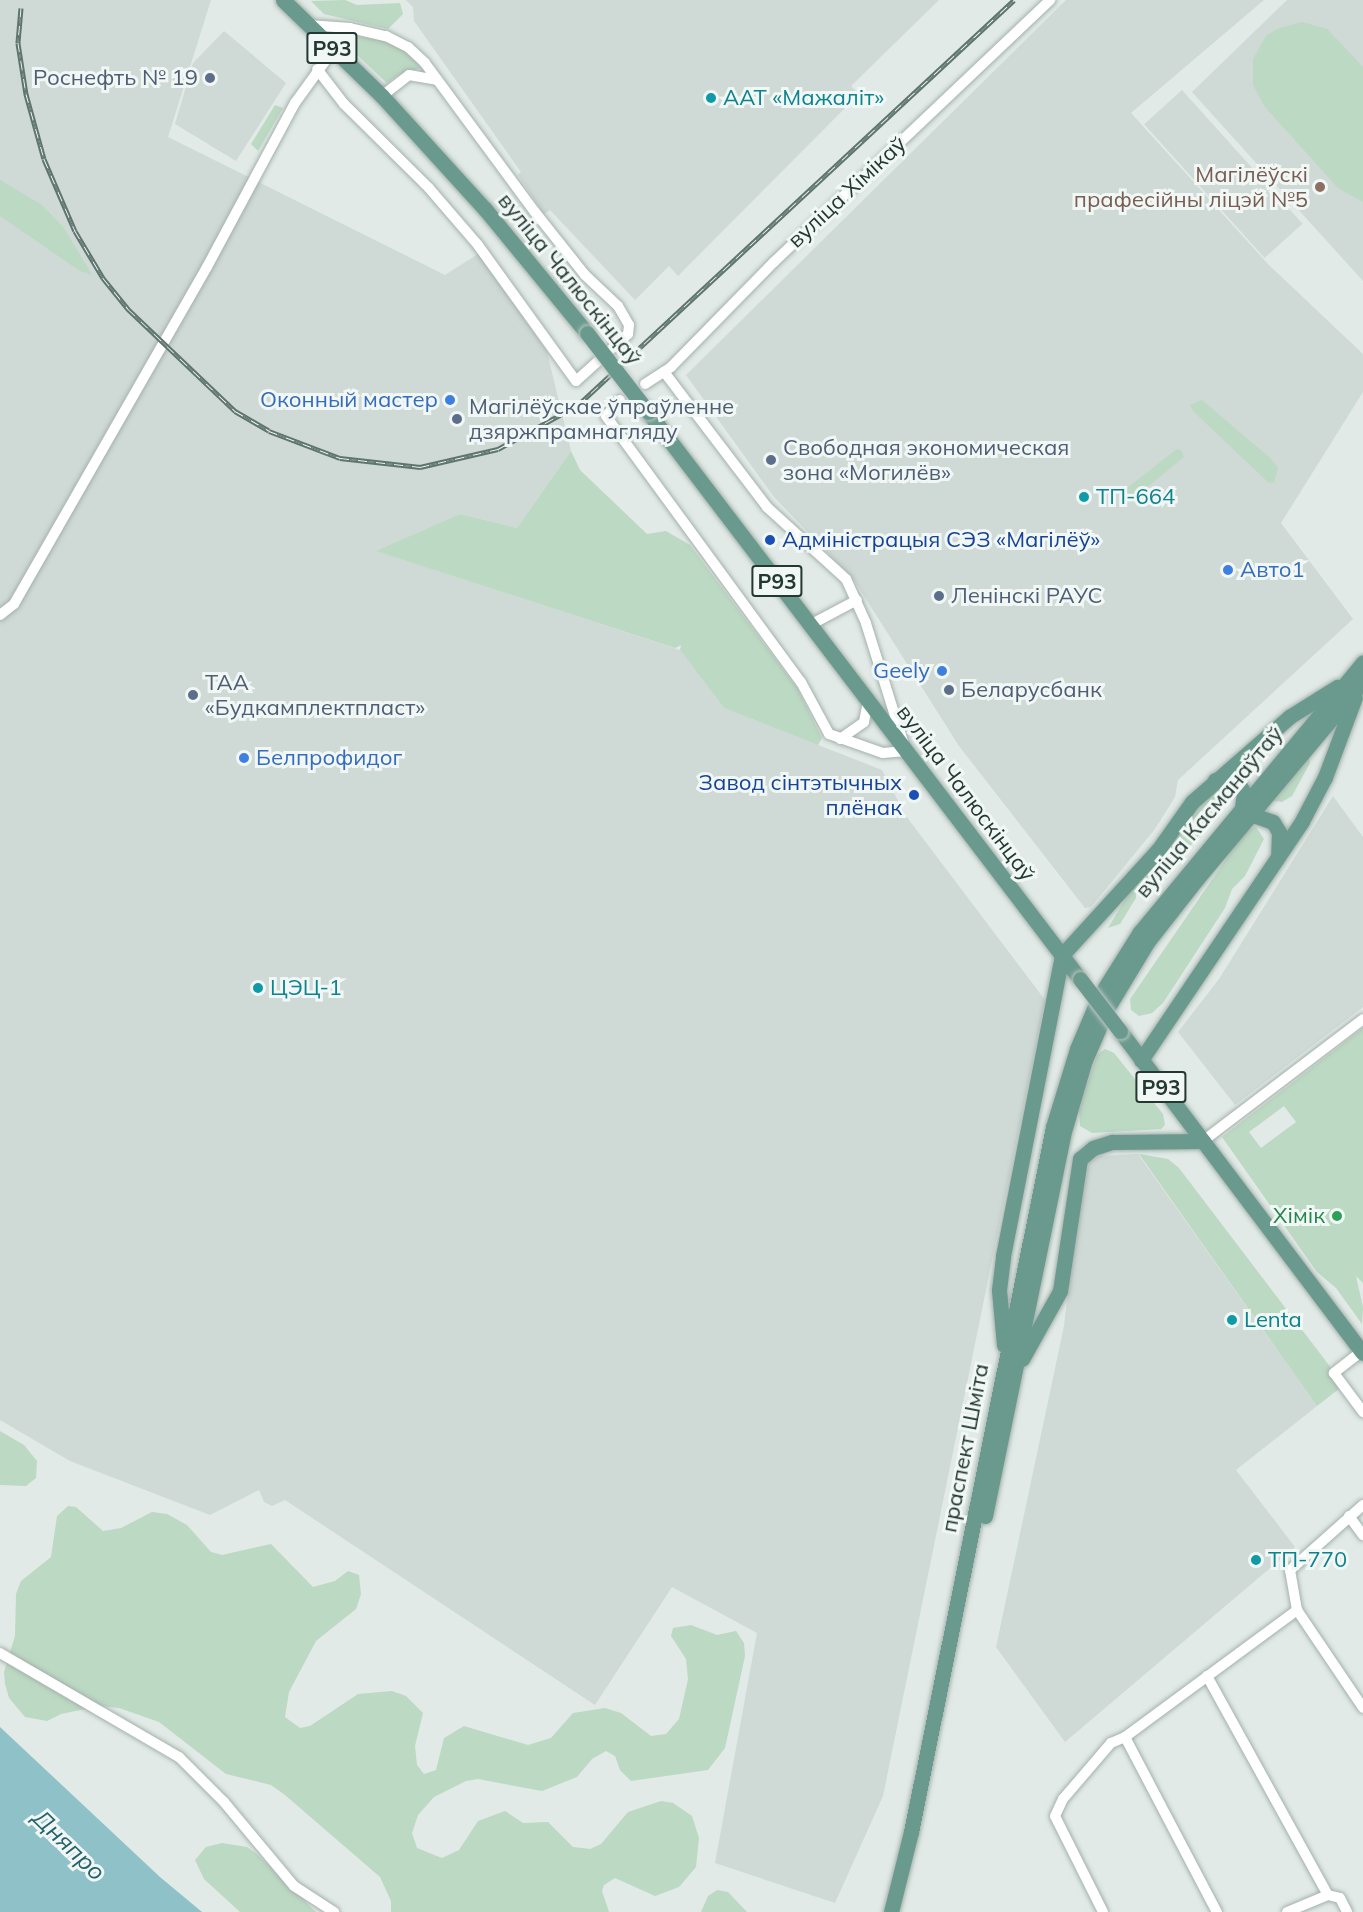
<!DOCTYPE html>
<meta charset="utf-8">
<style>
body{margin:0}
#map{position:relative;width:1363px;height:1912px;overflow:hidden;background:#e1eae6;font-family:Mulish,sans-serif}
div>[style]{position:absolute}
[style*='--x']{left:calc(var(--x)*1px);top:calc(var(--y)*1px);width:calc(var(--w)*1px);rotate:calc(var(--a)*1deg)}
.built>*{inset:0;background:#cfd9d5;transform-origin:0 0}
.green>*{inset:0;background:#bcd9c3}
.water>*{inset:0;background:#8fc1c9}
.roads{filter:drop-shadow(0 0 2px #a4b1ac) drop-shadow(0 0 2px #a4b1ac)}
.street>*{height:10px;margin:-5px;padding:0 5px;transform-origin:5px;border-radius:5px;background:#fff}
.primary>*{height:15px;margin:-7.5px;padding:0 7.5px;transform-origin:7.5px;border-radius:7.5px;background:#6a9a8d}
.rail>*{height:5px;margin-top:-2.5px;transform-origin:0;background:repeating-linear-gradient(90deg,#f1f7f4 0 9px,#5e746e 0 18px);box-sizing:border-box;border-block:2px solid #5e746e}
.bridges{filter:drop-shadow(0 0 2px #c1c7c6) drop-shadow(0 0 2px #c1c7c6)}
.primary-bridge>*{height:15px;margin:-7.5px;padding:0 7.5px;transform-origin:7.5px;border-radius:7.5px;background:#6a9a8d}
.dots>*{width:16px;height:16px;translate:-50% -50%;box-sizing:border-box;border:3px solid #f1f7f4;border-radius:50%}
span{translate:-50% -50%;white-space:nowrap;text-align:center;line-height:1.15;-webkit-text-stroke:6px #f1f7f4;paint-order:stroke}
.shield-label span{padding:2px 4px;background:#f1f7f4;border:2px solid;border-radius:4px;-webkit-text-stroke-width:0}
.shield-label{font-size:21px;color:#233832;font-weight:700}
.service-label{font-size:22px;color:#4e5e75}
.right{translate:-100% -50%;text-align:right}
.left{translate:0 -50%;text-align:left}
.culture-label{font-size:22px;color:#0d838f}
.education-label{font-size:22px;color:#785e54}
.street-label{font-size:22px;color:#233832}
.shop-label{font-size:22px;color:#366cbe}
.transit-label{font-size:22px;color:#164399}
.leisure-label{font-size:22px;color:#27864d}
.water-label{font-size:24px;color:#25626d;font-style:italic}
</style>
<div id="map">
<div class="built">
<div style="clip-path:polygon(0 0,211px 0,168px 137px,445px 275px,481px 252px,547px 352px,571px 451px,517px 528px,460px 514px,377px 551px,680px 650px,724px 708px,882px 770px,906px 816px,1045px 1000px,883px 1796px,835px 1903px,715px 1863px,757px 1633px,672px 1587px,595px 1705px,285px 1500px,272px 1506px,264px 1502px,259px 1490px,210px 1515px,70px 1461px,0 1420px)"></div>
<div style="clip-path:polygon(406px 0,939px 0,851px 86px,859px 94px,678px 276px,669px 266px,635px 300px,550px 210px,544px 214px,518px 175px,521px 172px,414px 21px,413px 7px)"></div>
<div style="clip-path:polygon(1066px 0,1264px 0,1131px 113px,1268px 264px,1363px 354px,1363px 392px,1281px 523px,1353px 619px,1178px 780px,1175px 797px,1155px 829px,1091px 907px,1085px 908px,959px 746px,854px 580px,774px 497px,686px 375px)"></div>
<div style="clip-path:polygon(1287px 0,1363px 0,1363px 281px,1192px 92px)"></div>
<div style="clip-path:polygon(224px 31px,286px 83px,236px 161px,175px 124px,193px 63px)"></div>
<div style="left:1182px;top:90px;width:180px;height:51px;rotate:48deg"></div>
<div style="clip-path:polygon(1333px 796px,1363px 837px,1363px 1007px,1235px 1105px,1178px 1032px,1219px 979px)"></div>
<div style="clip-path:polygon(1138px 1154px,1317px 1406px,1236px 1470px,1295px 1547px,1065px 1742px,996px 1647px,1064px 1326px,1076px 1224px,1089px 1162px,1099px 1156px)"></div>
</div>
<div class="green">
<div style="clip-path:polygon(345px 0,357px 5px,400px 3px,403px 14px,388px 29px,324px 14px,311px 1px)"></div>
<div style="clip-path:polygon(1302px 22px,1327px 29px,1363px 67px,1363px 202px,1338px 188px,1265px 107px,1253px 85px,1253px 59px,1266px 36px,1277px 29px)"></div>
<div style="clip-path:polygon(343px 34px,385px 41px,407px 52px,421px 68px,398px 75px,387px 83px,340px 39px)"></div>
<div style="clip-path:polygon(275px 105px,283px 108px,258px 151px,251px 144px)"></div>
<div style="clip-path:polygon(0 180px,42px 205px,64px 228px,92px 275px,80px 271px,0 216px)"></div>
<div style="clip-path:polygon(1202px 400px,1270px 458px,1278px 468px,1274px 482px,1269px 483px,1193px 411px,1190px 405px)"></div>
<div style="clip-path:polygon(1177px 449px,1181px 450px,1184px 457px,1135px 497px,1121px 502px,1126px 489px)"></div>
<div style="clip-path:polygon(571px 451px,580px 470px,647px 534px,666px 531px,690px 545px,797px 688px,822px 738px,818px 745px,724px 708px,680px 650px,681px 645px,675px 648px,376px 551px,460px 514px,517px 528px)"></div>
<div style="clip-path:polygon(1309px 757px,1310px 763px,1292px 796px,1282px 802px,1274px 801px,1272px 797px)"></div>
<div style="clip-path:polygon(1215px 788px,1225px 789px,1229px 799px,1191px 845px,1171px 856px,1147px 878px,1145px 874px)"></div>
<div style="clip-path:polygon(1256px 827px,1264px 839px,1245px 876px,1232px 889px,1225px 908px,1163px 1003px,1152px 1013px,1139px 1016px,1131px 1010px,1130px 999px,1247px 829px)"></div>
<div style="clip-path:polygon(1136px 887px,1136px 898px,1120px 924px,1108px 928px,1132px 888px)"></div>
<div style="clip-path:polygon(evenodd,1363px 1028px,1363px 1283px,1356px 1276px,1363px 1307px,1362px 1324px,1336px 1288px,1317px 1272px,1222px 1137px,1363px 1028px,1284px 1106px,1296px 1122px,1261px 1148px,1249px 1132px,1284px 1106px)"></div>
<div style="clip-path:polygon(1105px 1049px,1114px 1053px,1163px 1114px,1165px 1125px,1161px 1129px,1092px 1133px,1080px 1126px,1079px 1110px,1089px 1078px,1097px 1055px)"></div>
<div style="clip-path:polygon(1139px 1154px,1168px 1159px,1179px 1168px,1344px 1385px,1317px 1406px)"></div>
<div style="clip-path:polygon(0 1431px,24px 1445px,37px 1461px,36px 1478px,26px 1486px,0 1485px)"></div>
<div style="clip-path:polygon(68px 1506px,76px 1507px,103px 1531px,121px 1528px,152px 1512px,167px 1514px,187px 1525px,211px 1552px,222px 1555px,271px 1544px,313px 1587px,335px 1581px,348px 1571px,359px 1575px,361px 1594px,356px 1609px,316px 1641px,289px 1692px,285px 1717px,300px 1728px,310px 1726px,358px 1694px,392px 1691px,406px 1696px,423px 1713px,415px 1746px,417px 1765px,424px 1774px,436px 1770px,444px 1738px,464px 1726px,528px 1745px,551px 1738px,573px 1713px,605px 1708px,621px 1713px,651px 1736px,666px 1734px,679px 1719px,688px 1679px,686px 1659px,671px 1636px,673px 1628px,691px 1625px,717px 1635px,736px 1631px,744px 1643px,745px 1656px,725px 1748px,708px 1770px,631px 1781px,620px 1770px,615px 1756px,606px 1751px,592px 1759px,577px 1777px,542px 1791px,478px 1779px,466px 1781px,434px 1797px,418px 1815px,412px 1833px,417px 1848px,442px 1858px,459px 1850px,478px 1821px,505px 1811px,523px 1823px,548px 1822px,573px 1847px,590px 1849px,601px 1844px,628px 1812px,661px 1801px,673px 1803px,692px 1816px,699px 1838px,696px 1867px,679px 1887px,655px 1896px,615px 1878px,604px 1885px,602px 1891px,609px 1912px,391px 1912px,391px 1901px,380px 1877px,285px 1795px,271px 1785px,226px 1774px,159px 1722px,119px 1708px,100px 1706px,61px 1714px,47px 1721px,25px 1717px,9px 1698px,5px 1684px,4px 1672px,15px 1636px,16px 1594px,21px 1581px,51px 1557px,57px 1516px)"></div>
<div style="clip-path:polygon(222px 1843px,247px 1847px,257px 1854px,316px 1912px,240px 1912px,204px 1879px,195px 1860px,206px 1847px)"></div>
<div style="clip-path:polygon(717px 1890px,728px 1892px,747px 1912px,701px 1912px,708px 1896px)"></div>
</div>
<div class="water">
<div style="clip-path:polygon(0 1727px,160px 1877px,202px 1912px,0 1912px)"></div>
</div>
<div class="roads">
<div class="street">
<div style="--x:308;--y:25;--w:42;--a:4.1"></div>
<div style="--x:350;--y:28;--w:37;--a:13"></div>
<div style="--x:386;--y:36;--w:25;--a:27"></div>
<div style="--x:408;--y:47;--w:23;--a:43"></div>
<div style="--x:425;--y:63;--w:185;--a:53.6"></div>
<div style="--x:535;--y:212;--w:80;--a:51.6"></div>
<div style="--x:585;--y:275;--w:45;--a:43.2"></div>
<div style="--x:618;--y:306;--w:22;--a:60"></div>
<div style="--x:629;--y:325;--w:9;--a:96"></div>
<div style="--x:628;--y:334;--w:70;--a:137.9"></div>
<div style="--x:576;--y:381;--w:168;--a:-125.8"></div>
<div style="--x:478;--y:245;--w:75;--a:-130.7"></div>
<div style="--x:429;--y:188;--w:120;--a:-135.3"></div>
<div style="--x:344;--y:104;--w:44;--a:-127.6"></div>
<div style="--x:382;--y:96;--w:34;--a:-38"></div>
<div style="--x:409;--y:75;--w:28;--a:10"></div>
<div style="--x:645;--y:384;--w:31;--a:-33"></div>
<div style="--x:671;--y:367;--w:147;--a:-45.6"></div>
<div style="--x:774;--y:262;--w:381;--a:-43.5"></div>
<div style="--x:620;--y:400;--w:21;--a:131"></div>
<div style="--x:606;--y:416;--w:330;--a:53.8"></div>
<div style="--x:801;--y:682;--w:59;--a:61.7"></div>
<div style="--x:829;--y:734;--w:57;--a:19.4"></div>
<div style="--x:883;--y:753;--w:23;--a:-5"></div>
<div style="--x:906;--y:751;--w:134;--a:-107.4"></div>
<div style="--x:866;--y:623;--w:48;--a:-114.4"></div>
<div style="--x:846;--y:579;--w:107;--a:-137.7"></div>
<div style="--x:767;--y:507;--w:170;--a:-127.3"></div>
<div style="--x:0;--y:615;--w:18;--a:-38"></div>
<div style="--x:14;--y:604;--w:388;--a:-60.2"></div>
<div style="--x:207;--y:267;--w:186;--a:-61.8"></div>
<div style="--x:295;--y:103;--w:67;--a:-54.2"></div>
<div style="--x:810;--y:625;--w:53;--a:-28"></div>
<div style="--x:840;--y:739;--w:29;--a:-35"></div>
<div style="--x:864;--y:722;--w:20;--a:-79"></div>
<div style="--x:1203;--y:1141;--w:201;--a:-37.3"></div>
<div style="--x:1362;--y:1351;--w:36;--a:142"></div>
<div style="--x:1334;--y:1373;--w:49;--a:53.4"></div>
<div style="--x:1363;--y:1505;--w:98;--a:138.3"></div>
<div style="--x:1290;--y:1570;--w:41;--a:80.1"></div>
<div style="--x:1297;--y:1610;--w:118;--a:56"></div>
<div style="--x:1349;--y:1516;--w:24;--a:54"></div>
<div style="--x:0;--y:1653;--w:207;--a:30.2"></div>
<div style="--x:179;--y:1757;--w:64;--a:45"></div>
<div style="--x:224;--y:1802;--w:109;--a:50.2"></div>
<div style="--x:294;--y:1886;--w:48;--a:33"></div>
<div style="--x:1207;--y:1676;--w:250;--a:61.1"></div>
<div style="--x:1328;--y:1895;--w:12;--a:14"></div>
<div style="--x:1340;--y:1898;--w:16;--a:63"></div>
<div style="--x:1125;--y:1737;--w:198;--a:62.3"></div>
<div style="--x:1103;--y:1912;--w:107;--a:-116.6"></div>
<div style="--x:1055;--y:1816;--w:19;--a:-65"></div>
<div style="--x:1063;--y:1799;--w:74;--a:-49.4"></div>
<div style="--x:1111;--y:1743;--w:15;--a:-23"></div>
<div style="--x:1125;--y:1737;--w:214;--a:-36.4"></div>
<div style="--x:1287;--y:1912;--w:44;--a:-22.5"></div>
</div>
<div class="primary">
<div style="--x:283;--y:0;--w:138;--a:44.1"></div>
<div style="--x:382;--y:96;--w:153;--a:47.7"></div>
<div style="--x:485;--y:209;--w:161;--a:50.6"></div>
<div style="--x:648;--y:412;--w:713;--a:52.7"></div>
<div style="--x:1215;--y:780;--w:18;--a:0"></div>
<div style="--x:1233;--y:780;--w:9;--a:41"></div>
<div style="--x:1240;--y:786;--w:8;--a:60"></div>
<div style="--x:1244;--y:793;--w:14;--a:98"></div>
<div style="--x:1250;--y:814;--w:24;--a:19"></div>
<div style="--x:1273;--y:822;--w:12;--a:59"></div>
<div style="--x:1279;--y:832;--w:24;--a:92"></div>
<div style="--x:1120;--y:1031;--w:403;--a:53"></div>
<div style="--x:1141;--y:1060;--w:288;--a:-56"></div>
<div style="--x:1302;--y:821;--w:50;--a:-62.4"></div>
<div style="--x:1325;--y:777;--w:85;--a:-69.4"></div>
<div style="--x:1004;--y:1345;--w:55;--a:-95.2"></div>
<div style="--x:999;--y:1290;--w:34;--a:-83"></div>
<div style="--x:1003;--y:1256;--w:307;--a:-78.9"></div>
<div style="--x:1062;--y:955;--w:142;--a:-47.6"></div>
<div style="--x:1158;--y:850;--w:59;--a:-54.7"></div>
<div style="--x:1192;--y:802;--w:129;--a:-41.2"></div>
<div style="--x:1289;--y:717;--w:57;--a:-32"></div>
<div style="--x:1022;--y:1359;--w:78;--a:-60.8"></div>
<div style="--x:1060;--y:1291;--w:134;--a:-81.4"></div>
<div style="--x:1080;--y:1159;--w:17;--a:-40"></div>
<div style="--x:1093;--y:1148;--w:20;--a:-18"></div>
<div style="--x:1112;--y:1142;--w:91;--a:-0.6"></div>
<div style="--x:985;--y:1516;--w:389;--a:-78.4"></div>
<div style="--x:1063;--y:1135;--w:78;--a:-73.7"></div>
<div style="--x:1085;--y:1060;--w:58;--a:-66.5"></div>
<div style="--x:1108;--y:1007;--w:77;--a:-58.8"></div>
<div style="--x:1148;--y:941;--w:78;--a:-51.8"></div>
<div style="--x:1196;--y:880;--w:260;--a:-50"></div>
<div style="--x:891;--y:1912;--w:82;--a:-76"></div>
<div style="--x:911;--y:1832;--w:719;--a:-78.61"></div>
<div style="--x:1053;--y:1127;--w:82;--a:-72.9"></div>
<div style="--x:1077;--y:1049;--w:56;--a:-67.1"></div>
<div style="--x:1099;--y:997;--w:77;--a:-57.8"></div>
<div style="--x:1140;--y:932;--w:350;--a:-50.4"></div>
</div>
</div>
<div class="rail">
<div style="--x:21;--y:8;--w:35;--a:95"></div>
<div style="--x:18;--y:43;--w:52;--a:81.1"></div>
<div style="--x:26;--y:94;--w:67;--a:74.5"></div>
<div style="--x:44;--y:159;--w:78;--a:66.7"></div>
<div style="--x:75;--y:231;--w:55;--a:59.2"></div>
<div style="--x:103;--y:278;--w:40;--a:51"></div>
<div style="--x:128;--y:309;--w:148;--a:43.6"></div>
<div style="--x:235;--y:411;--w:39;--a:30"></div>
<div style="--x:269;--y:431;--w:76;--a:20.8"></div>
<div style="--x:340;--y:458;--w:81;--a:6.4"></div>
<div style="--x:420;--y:467;--w:80;--a:-13"></div>
<div style="--x:498;--y:449;--w:91;--a:-28.8"></div>
<div style="--x:578;--y:405;--w:595;--a:-42.89"></div>
</div>
<div class="bridges">
<div class="primary-bridge">
<div style="--x:587;--y:333;--w:100;--a:52.3"></div>
<div style="--x:1080;--y:979;--w:66;--a:52.4"></div>
</div>
</div>
<div class="dots">
<div style="left:210px;top:78px;background:#5c6f8a"></div>
<div style="left:711px;top:98px;background:#0f9aa8"></div>
<div style="left:1320px;top:187px;background:#8d6e63"></div>
<div style="left:450px;top:400px;background:#3f7fe0"></div>
<div style="left:457px;top:419px;background:#5c6f8a"></div>
<div style="left:771px;top:460px;background:#5c6f8a"></div>
<div style="left:1084px;top:497px;background:#0f9aa8"></div>
<div style="left:770px;top:540px;background:#1a4fb4"></div>
<div style="left:1228px;top:570px;background:#3f7fe0"></div>
<div style="left:939px;top:596px;background:#5c6f8a"></div>
<div style="left:942px;top:671px;background:#3f7fe0"></div>
<div style="left:949px;top:690px;background:#5c6f8a"></div>
<div style="left:193px;top:695px;background:#5c6f8a"></div>
<div style="left:244px;top:758px;background:#3f7fe0"></div>
<div style="left:914px;top:795px;background:#1a4fb4"></div>
<div style="left:258px;top:988px;background:#0f9aa8"></div>
<div style="left:1337px;top:1216px;background:#2e9e5b"></div>
<div style="left:1232px;top:1320px;background:#0f9aa8"></div>
<div style="left:1256px;top:1560px;background:#0f9aa8"></div>
</div>
<div class="shield-label">
<span style="left:332px;top:48px">Р93</span>
<span style="left:777px;top:581px">Р93</span>
<span style="left:1161px;top:1087px">Р93</span>
</div>
<div class="service-label">
<span class="right" style="left:198px;top:78px">Роснефть № 19</span>
<span class="left" style="left:469px;top:419px">Магілёўскае ўпраўленне<br>дзяржпрамнагляду</span>
<span class="left" style="left:783px;top:460px">Свободная экономическая<br>зона «Могилёв»</span>
<span class="left" style="left:951px;top:596px">Ленінскі РАУС</span>
<span class="left" style="left:205px;top:695px">ТАА<br>«Будкамплектпласт»</span>
<span class="left" style="left:961px;top:690px">Беларусбанк</span>
</div>
<div class="culture-label">
<span class="left" style="left:723px;top:98px">ААТ «Мажаліт»</span>
<span class="left" style="left:1096px;top:497px">ТП-664</span>
<span class="left" style="left:270px;top:988px">ЦЭЦ-1</span>
<span class="left" style="left:1244px;top:1320px">Lenta</span>
<span class="left" style="left:1268px;top:1560px">ТП-770</span>
</div>
<div class="education-label">
<span class="right" style="left:1308px;top:187px">Магілёўскі<br>прафесійны ліцэй №5</span>
</div>
<div class="street-label">
<span style="left:847px;top:192px;rotate:-43deg">вуліца Хімікаў</span>
<span style="left:570px;top:279px;rotate:51deg">вуліца Чалюскінцаў</span>
<span style="left:966px;top:793px;rotate:53deg">вуліца Чалюскінцаў</span>
<span style="left:1209px;top:812px;rotate:-50deg">вуліца Касманаўтаў</span>
<span style="left:965px;top:1448px;rotate:-79deg">праспект Шміта</span>
</div>
<div class="shop-label">
<span class="right" style="left:438px;top:400px">Оконный мастер</span>
<span class="left" style="left:1240px;top:570px">Авто1</span>
<span class="right" style="left:930px;top:671px">Geely</span>
<span class="left" style="left:256px;top:758px">Белпрофидог</span>
</div>
<div class="transit-label">
<span class="left" style="left:782px;top:540px">Адміністрацыя СЭЗ «Магілёў»</span>
<span class="right" style="left:902px;top:795px">Завод сінтэтычных<br>плёнак</span>
</div>
<div class="leisure-label">
<span class="right" style="left:1325px;top:1216px">Хімік</span>
</div>
<div class="water-label">
<span style="left:69px;top:1845px;rotate:44deg">Дняпро</span>
</div>
</div>
